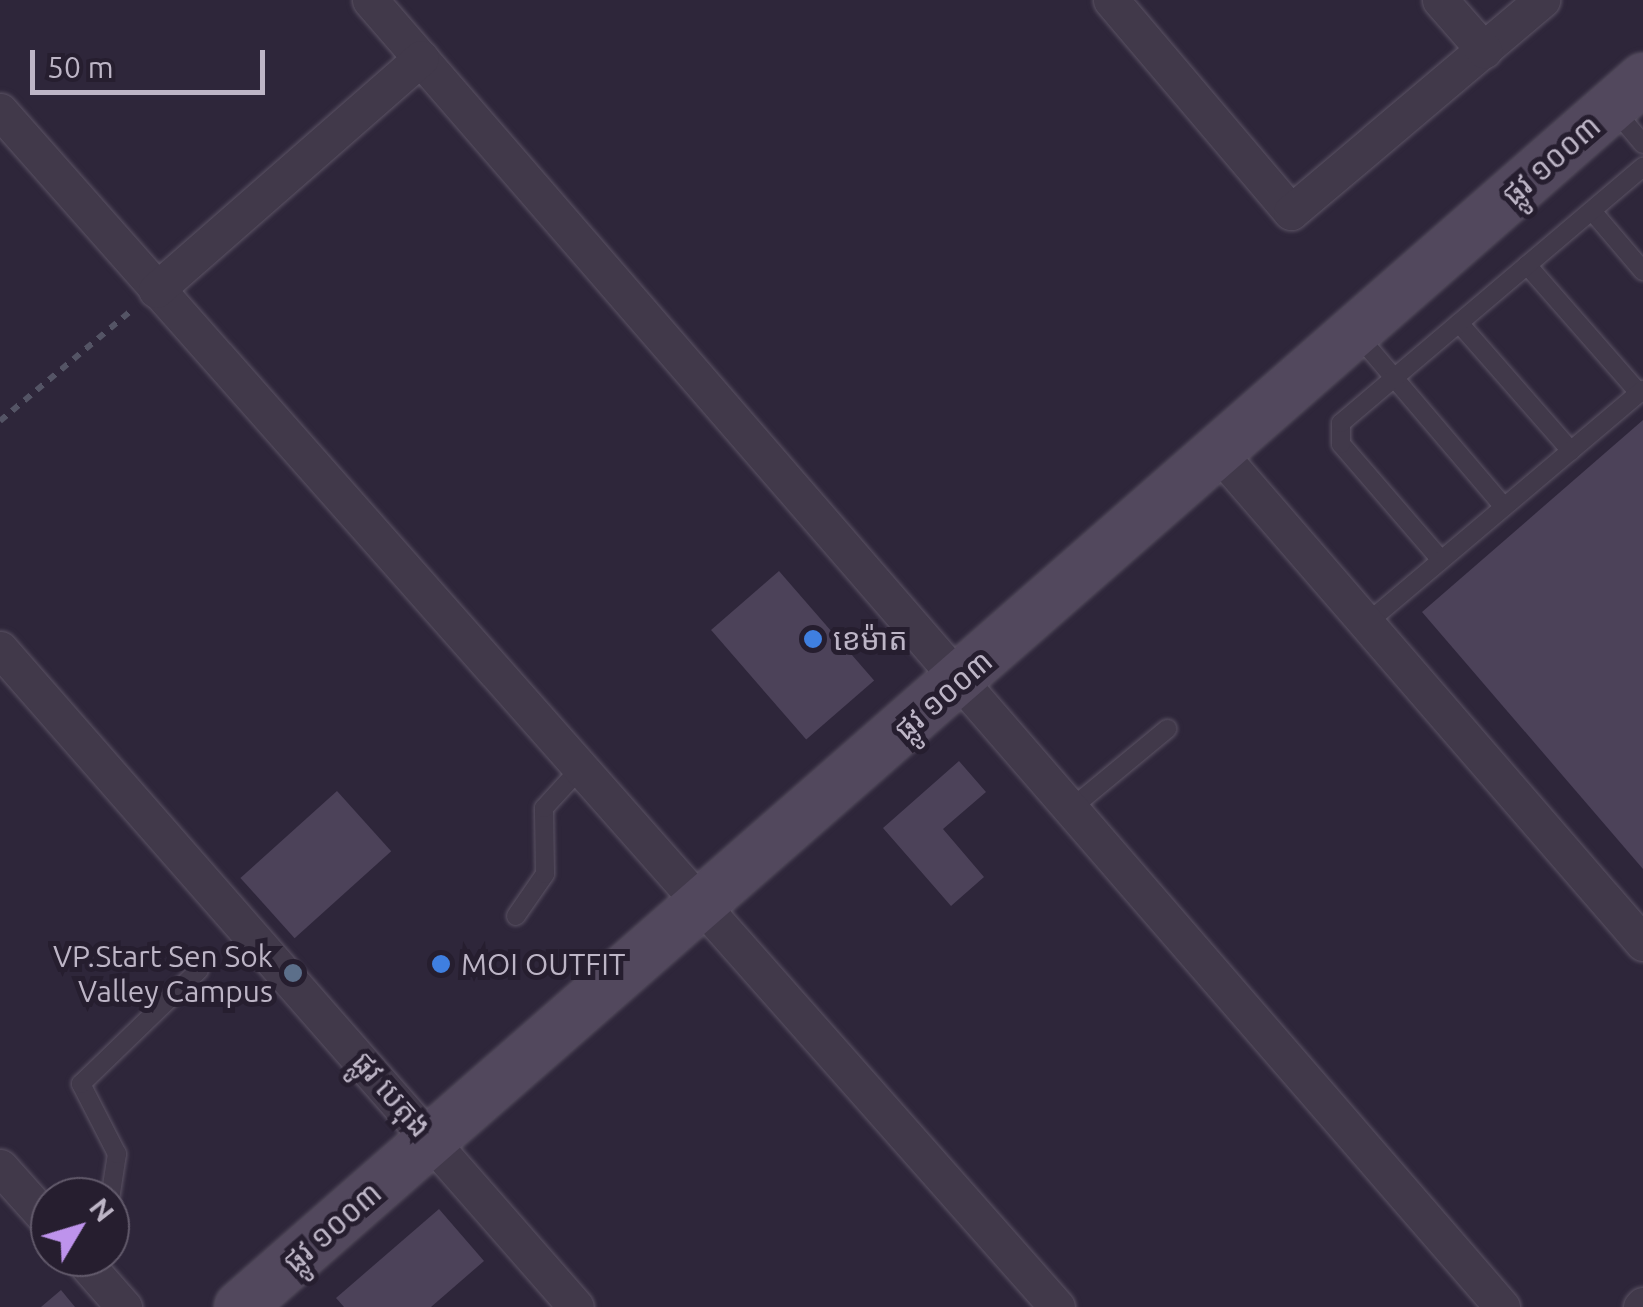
<!DOCTYPE html>
<meta charset="utf-8">
<style>
body{margin:0}
#map{position:relative;width:1643px;height:1307px;overflow:hidden;background:#2e263a;font-family:Ubuntu,"Noto Sans Khmer",sans-serif}
div>[style]{position:absolute}
[style*='--x']{left:calc(var(--x)*1px);top:calc(var(--y)*1px);width:calc(var(--w)*1px);rotate:calc(var(--a)*1deg)}
.building>*{inset:0;background:#4c4259;transform-origin:0 0}
.path>*{height:6px;margin-top:-3px;transform-origin:0;background:repeating-linear-gradient(90deg,#545465 0 8px,transparent 0 16px)}
.roads{filter:drop-shadow(0 0 2px #5c5465) drop-shadow(0 0 2px #5c5465)}
.lane>*{height:18px;margin:-9px;padding:0 9px;transform-origin:9px;border-radius:9px;background:#41394a}
.street>*{height:35px;margin:-17.5px;padding:0 17.5px;transform-origin:17.5px;border-radius:17.5px;background:#41394a}
.secondary>*{height:50px;margin:-25px;padding:0 25px;transform-origin:25px;border-radius:25px;background:#52485d}
.dots>*{width:28px;height:28px;translate:-50% -50%;box-sizing:border-box;border:5px solid #261e2f;border-radius:50%}
span{translate:-50% -50%;white-space:nowrap;text-align:center;line-height:1.15;-webkit-text-stroke:10px #261e2f;paint-order:stroke}
.street-label{font-size:30px;color:#bdb5c6}
.poi-label{font-size:30px;color:#bdb5c6}
.left{translate:0 -50%;text-align:left}
.right{translate:-100% -50%;text-align:right}
.north{position:absolute;left:30px;top:1177px;width:100px;height:100px;box-sizing:border-box;background:#261e2f;border:2px solid #625a6b;border-radius:50%;rotate:52deg;font-size:28px;font-weight:700;line-height:40px;text-align:center;color:#bdb5c6}
.north::after{content:'';display:block;margin:auto;width:35px;height:45px;background:#be93ec;clip-path:polygon(50% 0,100% 100%,50% 72%,0 100%)}
.scale{position:absolute;left:30px;top:50px;width:235px;height:45px;box-sizing:border-box;border:5px solid #bdb5c6;border-top:0;padding-left:12px;font-size:30px;line-height:35px;white-space:nowrap;color:#bdb5c6;-webkit-text-stroke:8px #261e2f;paint-order:stroke}
</style>
<div id="map">
<div class="building">
<div style="clip-path:polygon(1643px 420px,1643px 869px,1422px 612px)"></div>
<div style="left:779px;top:571px;width:145px;height:90px;rotate:49deg"></div>
<div style="clip-path:polygon(959px 761px,986px 792px,943px 829px,984px 877px,951px 906px,883px 828px)"></div>
<div style="left:337px;top:791px;width:81px;height:130px;rotate:48deg"></div>
<div style="clip-path:polygon(439px 1209px,484px 1261px,431px 1307px,344px 1307px,336px 1298px)"></div>
<div style="clip-path:polygon(61px 1290px,75px 1307px,41px 1307px)"></div>
</div>
<div class="path">
<div style="--x:0;--y:421;--w:174;--a:-40.1"></div>
</div>
<div class="roads">
<div class="lane">
<div style="--x:1612;--y:107;--w:48;--a:50"></div>
<div style="--x:1592;--y:211;--w:79;--a:49.6"></div>
<div style="--x:1527;--y:265;--w:170;--a:48.8"></div>
<div style="--x:1459;--y:323;--w:170;--a:48.8"></div>
<div style="--x:1356;--y:333;--w:228;--a:49.6"></div>
<div style="--x:1441;--y:560;--w:153;--a:-130.8"></div>
<div style="--x:1341;--y:444;--w:21;--a:-90"></div>
<div style="--x:1341;--y:423;--w:396;--a:-40.3"></div>
<div style="--x:1367;--y:623;--w:361;--a:-40.2"></div>
<div style="--x:1068;--y:811;--w:129;--a:-39.6"></div>
<div style="--x:516;--y:916;--w:51;--a:-55.4"></div>
<div style="--x:545;--y:874;--w:66;--a:-90.9"></div>
<div style="--x:544;--y:808;--w:49;--a:-47.5"></div>
<div style="--x:110;--y:1199;--w:46;--a:-81.2"></div>
<div style="--x:117;--y:1154;--w:79;--a:-117.2"></div>
<div style="--x:81;--y:1084;--w:164;--a:-44"></div>
</div>
<div class="street">
<div style="--x:370;--y:0;--w:1729;--a:49.1"></div>
<div style="--x:1111;--y:0;--w:278;--a:49.7"></div>
<div style="--x:1291;--y:212;--w:329;--a:-40.2"></div>
<div style="--x:1440;--y:0;--w:67;--a:48.7"></div>
<div style="--x:0;--y:111;--w:1596;--a:48.53"></div>
<div style="--x:156;--y:290;--w:352;--a:-41.2"></div>
<div style="--x:1219;--y:453;--w:648;--a:49.13"></div>
<div style="--x:0;--y:649;--w:874;--a:48.8"></div>
<div style="--x:0;--y:1167;--w:75;--a:48.2"></div>
<div style="--x:80;--y:1257;--w:67;--a:48.7"></div>
<div style="--x:1641;--y:1307;--w:3;--a:-45"></div>
</div>
<div class="secondary">
<div style="--x:240;--y:1307;--w:1865;--a:-41.19"></div>
</div>
</div>
<div class="dots">
<div style="left:813px;top:639px;background:#3f7fe0"></div>
<div style="left:441px;top:964px;background:#3f7fe0"></div>
<div style="left:293px;top:973px;background:#5c6f8a"></div>
</div>
<div class="street-label">
<span style="left:1551px;top:160px;rotate:-41deg">ផ្លូវ ១០០៣</span>
<span style="left:943px;top:695px;rotate:-41deg">ផ្លូវ ១០០៣</span>
<span style="left:392px;top:1094px;rotate:49deg">ផ្លូវ បេតុង</span>
<span style="left:332px;top:1227px;rotate:-41deg">ផ្លូវ ១០០៣</span>
</div>
<div class="poi-label">
<span class="left" style="left:833px;top:639px">ខេម៉ាត</span>
<span class="right" style="left:273px;top:973px">VP.Start Sen Sok<br>Valley Campus</span>
<span class="left" style="left:461px;top:964px">MOI OUTFIT</span>
</div>
<div class="north">N</div>
<div class="scale">50 m</div>
</div>
